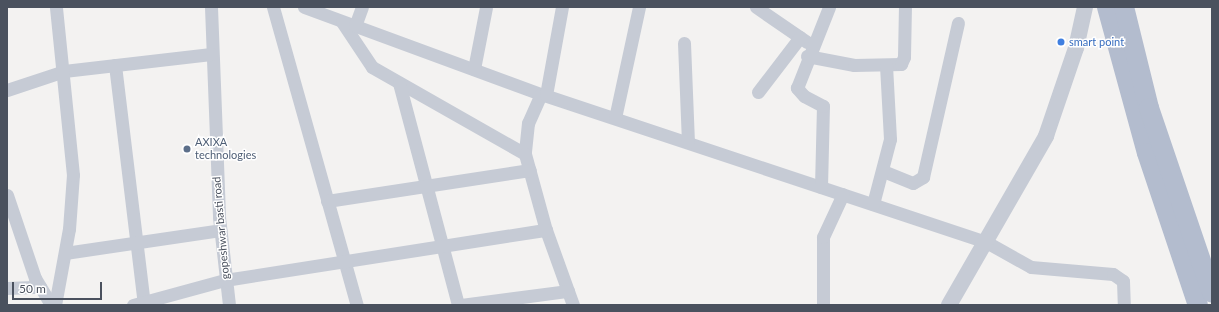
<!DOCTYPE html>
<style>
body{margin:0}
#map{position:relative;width:1219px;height:312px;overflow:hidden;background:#f3f2f1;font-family:Lato,sans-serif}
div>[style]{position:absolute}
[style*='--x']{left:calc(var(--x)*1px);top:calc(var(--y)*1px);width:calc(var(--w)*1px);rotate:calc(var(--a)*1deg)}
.minor>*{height:13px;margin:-6.5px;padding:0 6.5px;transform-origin:6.5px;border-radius:6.5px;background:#c6cbd5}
.tertiary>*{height:16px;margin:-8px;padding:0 8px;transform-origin:8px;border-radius:8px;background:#c6cbd5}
.primary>*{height:20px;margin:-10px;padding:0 10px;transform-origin:10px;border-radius:10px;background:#b3bcce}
.dots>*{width:11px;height:11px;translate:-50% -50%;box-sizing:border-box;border:2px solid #fff;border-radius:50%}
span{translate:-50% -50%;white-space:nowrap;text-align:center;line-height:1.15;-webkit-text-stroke:3px #fff;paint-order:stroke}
.shop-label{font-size:11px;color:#366cbe}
.left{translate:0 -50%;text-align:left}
.service-label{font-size:11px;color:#4e5e75}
.street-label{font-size:11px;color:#4a515e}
.frame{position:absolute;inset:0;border:8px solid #4a515e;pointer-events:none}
.scale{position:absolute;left:12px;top:282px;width:90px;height:18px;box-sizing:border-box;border:2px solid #4a515e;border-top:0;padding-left:5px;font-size:12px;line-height:14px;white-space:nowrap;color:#4a515e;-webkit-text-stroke:3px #fff;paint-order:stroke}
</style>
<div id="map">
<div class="minor">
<div style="--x:211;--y:7;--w:210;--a:87.8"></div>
<div style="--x:219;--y:217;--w:89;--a:83.5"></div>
<div style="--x:273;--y:7;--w:310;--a:74.3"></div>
<div style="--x:304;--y:7;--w:252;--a:20.2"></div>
<div style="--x:541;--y:94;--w:471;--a:18.4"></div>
<div style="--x:988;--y:243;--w:49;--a:29.2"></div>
<div style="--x:1031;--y:267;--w:82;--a:4.9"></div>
<div style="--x:1113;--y:274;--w:12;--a:35"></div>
<div style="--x:1123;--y:281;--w:24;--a:88"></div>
<div style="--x:756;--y:7;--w:62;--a:34.5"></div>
<div style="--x:342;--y:22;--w:54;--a:56.3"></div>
<div style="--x:372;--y:67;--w:176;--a:29.6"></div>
<div style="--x:355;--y:26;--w:20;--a:-70"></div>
<div style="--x:684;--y:43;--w:99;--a:87.7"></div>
<div style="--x:807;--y:56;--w:48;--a:10.8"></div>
<div style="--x:854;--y:65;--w:47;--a:-1.2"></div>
<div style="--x:901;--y:64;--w:8;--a:-67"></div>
<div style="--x:904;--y:57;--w:50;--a:-88.9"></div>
<div style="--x:115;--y:65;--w:242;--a:83.1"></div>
<div style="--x:474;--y:69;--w:63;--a:-79"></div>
<div style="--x:399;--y:83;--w:230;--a:75.1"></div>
<div style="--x:7;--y:90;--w:60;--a:-18.4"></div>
<div style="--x:64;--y:71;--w:148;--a:-6.6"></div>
<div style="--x:758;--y:92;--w:69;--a:-52.6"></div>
<div style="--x:541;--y:94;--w:32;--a:114"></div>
<div style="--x:528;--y:123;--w:31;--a:96"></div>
<div style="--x:525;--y:154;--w:79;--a:74.6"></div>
<div style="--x:546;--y:230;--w:80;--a:70.2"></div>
<div style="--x:546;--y:95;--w:89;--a:-79.7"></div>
<div style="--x:615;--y:118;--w:114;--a:-77.8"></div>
<div style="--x:883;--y:171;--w:32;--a:22"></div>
<div style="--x:913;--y:183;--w:12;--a:-31"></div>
<div style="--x:923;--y:177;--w:158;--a:-77.2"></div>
<div style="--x:821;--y:187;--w:81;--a:-88.6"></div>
<div style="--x:823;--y:106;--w:21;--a:-152"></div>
<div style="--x:804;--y:96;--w:11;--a:-131"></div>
<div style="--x:797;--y:88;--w:87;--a:-68.4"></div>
<div style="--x:7;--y:195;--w:88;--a:71.4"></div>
<div style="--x:35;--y:278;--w:31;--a:59"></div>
<div style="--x:327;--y:201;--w:205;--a:-8.7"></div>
<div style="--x:873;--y:204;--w:67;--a:-75.3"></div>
<div style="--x:890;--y:139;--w:74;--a:-93.1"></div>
<div style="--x:65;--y:253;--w:157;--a:-8.4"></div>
<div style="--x:7;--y:288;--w:33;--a:-2"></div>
<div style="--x:55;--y:305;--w:77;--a:-79.6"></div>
<div style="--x:69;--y:229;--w:54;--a:-85.8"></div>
<div style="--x:73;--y:175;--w:169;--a:-95.8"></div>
<div style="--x:133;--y:305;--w:95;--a:-15.2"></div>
<div style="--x:225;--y:280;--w:325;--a:-8.9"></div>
<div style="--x:461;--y:305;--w:108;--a:-7.5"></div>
<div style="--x:823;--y:305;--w:68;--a:-90"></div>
<div style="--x:823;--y:237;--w:47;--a:-65.1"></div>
</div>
<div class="tertiary">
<div style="--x:949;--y:305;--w:195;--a:-60.1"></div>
<div style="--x:1046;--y:136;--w:93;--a:-71.2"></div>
<div style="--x:1076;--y:48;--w:42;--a:-77.6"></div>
</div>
<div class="primary">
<div style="--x:1107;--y:7;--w:151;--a:74.7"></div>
<div style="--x:1147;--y:153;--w:160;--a:71.5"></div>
<div style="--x:1124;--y:7;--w:104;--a:76.1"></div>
<div style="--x:1149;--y:108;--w:195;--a:71.2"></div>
</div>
<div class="dots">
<div style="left:1061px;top:42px;background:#3f7fe0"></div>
<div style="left:187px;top:149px;background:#5c6f8a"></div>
</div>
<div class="shop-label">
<span class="left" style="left:1069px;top:42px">smart point</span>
</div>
<div class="service-label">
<span class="left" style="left:195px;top:149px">AXIXA<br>technologies</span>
</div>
<div class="street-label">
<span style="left:221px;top:228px;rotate:-95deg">gopeshwar basti road</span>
</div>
<div class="frame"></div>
<div class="scale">50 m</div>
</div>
